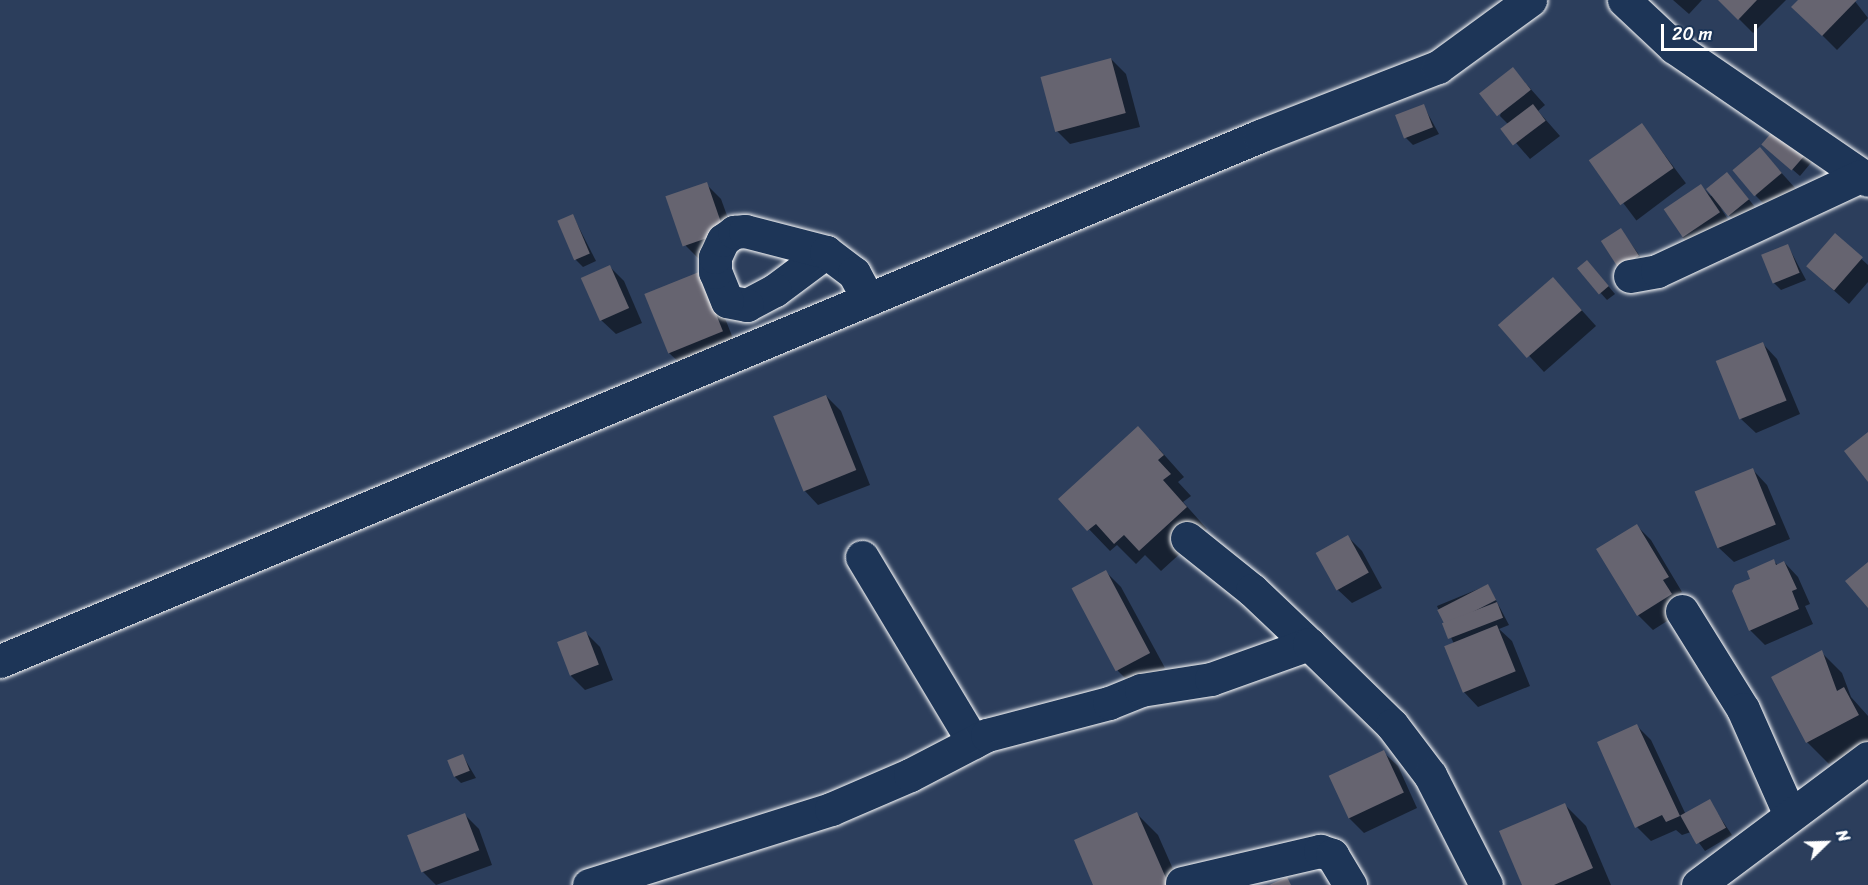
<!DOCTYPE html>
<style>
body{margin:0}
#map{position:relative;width:1868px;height:885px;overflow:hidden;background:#2c3e5c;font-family:Sriracha,sans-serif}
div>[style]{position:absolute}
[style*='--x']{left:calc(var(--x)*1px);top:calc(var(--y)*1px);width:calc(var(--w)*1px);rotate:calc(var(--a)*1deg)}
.shadow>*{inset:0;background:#0007;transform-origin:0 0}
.building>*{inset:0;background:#666470;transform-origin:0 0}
.roads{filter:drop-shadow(0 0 2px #fff) drop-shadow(0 0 2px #fff)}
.minor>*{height:33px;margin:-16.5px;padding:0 16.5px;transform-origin:16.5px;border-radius:16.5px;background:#1d3557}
.tertiary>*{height:33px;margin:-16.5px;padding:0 16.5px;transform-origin:16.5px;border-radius:16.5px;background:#1d3557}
span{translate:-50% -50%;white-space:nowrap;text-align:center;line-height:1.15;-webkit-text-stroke:5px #1d3557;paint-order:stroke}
.north{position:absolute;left:1796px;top:813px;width:60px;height:60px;-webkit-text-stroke:4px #1d3557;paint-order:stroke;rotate:67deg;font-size:16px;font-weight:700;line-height:24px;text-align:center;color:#fff}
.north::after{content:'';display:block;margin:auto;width:21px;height:27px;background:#fff;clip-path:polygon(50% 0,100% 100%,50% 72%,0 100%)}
.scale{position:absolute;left:1661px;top:24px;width:96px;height:27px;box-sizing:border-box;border:3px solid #fff;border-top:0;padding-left:8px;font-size:18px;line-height:21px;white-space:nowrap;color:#fff;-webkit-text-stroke:4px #1d3557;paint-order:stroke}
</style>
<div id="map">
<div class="shadow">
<div style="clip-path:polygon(1673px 0,1702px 0,1689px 14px)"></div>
<div style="clip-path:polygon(1720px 0,1786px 0,1753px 33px)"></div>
<div style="clip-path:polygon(1800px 0,1854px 0,1868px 18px,1837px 50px,1794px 7px)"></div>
<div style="clip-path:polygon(1111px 59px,1126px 74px,1140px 127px,1070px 144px,1056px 130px)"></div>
<div style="clip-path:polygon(1513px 69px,1545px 105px,1538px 111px,1560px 136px,1530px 159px,1504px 129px,1509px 125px,1500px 116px)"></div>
<div style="clip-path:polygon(1423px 105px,1439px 134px,1413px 145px,1406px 138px)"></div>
<div style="left:1642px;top:125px;width:73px;height:62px;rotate:53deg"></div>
<div style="clip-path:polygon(1779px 127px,1815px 158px,1800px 176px,1771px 151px)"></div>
<div style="clip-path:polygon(1760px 149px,1796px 189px,1770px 210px,1756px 196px)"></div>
<div style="clip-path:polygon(1734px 181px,1755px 207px,1736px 222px,1720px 207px,1733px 227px,1696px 251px,1682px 237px,1701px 186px,1711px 196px)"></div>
<div style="clip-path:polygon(706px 184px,721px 199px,738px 246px,700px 260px,686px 246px,668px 198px)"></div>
<div style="clip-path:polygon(573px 216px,596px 261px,583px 267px,576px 260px)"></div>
<div style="clip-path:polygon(1621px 230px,1645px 263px,1627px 275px)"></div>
<div style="clip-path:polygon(1835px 235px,1868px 265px,1868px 282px,1849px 304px,1822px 280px)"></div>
<div style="clip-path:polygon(1788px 246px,1806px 280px,1781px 290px,1774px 283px)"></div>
<div style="clip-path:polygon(610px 267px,624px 281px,642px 323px,616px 334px,601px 320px)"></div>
<div style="clip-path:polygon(1579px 269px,1594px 269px,1615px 294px,1607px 300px)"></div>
<div style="clip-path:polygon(713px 288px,736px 346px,684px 367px,669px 353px)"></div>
<div style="clip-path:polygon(1567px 294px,1596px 326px,1544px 372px,1501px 325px)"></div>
<div style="clip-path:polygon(1763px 344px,1777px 359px,1800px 414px,1756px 433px,1741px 419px)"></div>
<div style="clip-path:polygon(826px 396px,841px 411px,870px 485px,818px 505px,804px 490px)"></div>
<div style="clip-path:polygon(1159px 449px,1184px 477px,1178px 482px,1191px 496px,1183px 502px,1207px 529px,1161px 571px,1145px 555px,1136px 564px,1117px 545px,1110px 551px,1060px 499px)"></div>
<div style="clip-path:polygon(1753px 470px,1767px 485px,1790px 539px,1734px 562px,1719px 548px,1697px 493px)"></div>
<div style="clip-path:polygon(1637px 526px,1651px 540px,1682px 592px,1677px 595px,1686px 609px,1653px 630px,1638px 615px,1598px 549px)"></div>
<div style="clip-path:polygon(1348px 537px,1362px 551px,1382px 588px,1352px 603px,1337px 589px)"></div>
<div style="clip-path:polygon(1773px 561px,1778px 565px,1784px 562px,1798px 577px,1810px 604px,1805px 606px,1813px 624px,1765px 645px,1750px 630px)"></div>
<div style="clip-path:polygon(1106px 572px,1121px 587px,1165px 668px,1132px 685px,1118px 671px)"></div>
<div style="clip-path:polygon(1488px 585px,1509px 625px,1499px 629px,1512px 641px,1530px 686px,1478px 707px,1464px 692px,1454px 644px,1437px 606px)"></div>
<div style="clip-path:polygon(586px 633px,600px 647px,613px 680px,585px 690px,571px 676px)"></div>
<div style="clip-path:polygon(1821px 652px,1842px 673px,1851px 697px,1868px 716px,1868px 743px,1829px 764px,1807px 742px,1773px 678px)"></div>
<div style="clip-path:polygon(1637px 726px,1651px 740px,1686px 815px,1709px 801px,1732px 835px,1705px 851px,1691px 832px,1682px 835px,1676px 830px,1651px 841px,1637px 827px)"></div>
<div style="clip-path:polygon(1383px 752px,1398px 766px,1417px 808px,1364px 833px,1349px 818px)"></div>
<div style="clip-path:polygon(463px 756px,476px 778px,461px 783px,454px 776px)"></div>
<div style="clip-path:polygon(1565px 805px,1586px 826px,1611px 885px,1523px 885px)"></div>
<div style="clip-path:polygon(464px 814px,479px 829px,492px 865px,436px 885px,422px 871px)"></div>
<div style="clip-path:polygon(1137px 814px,1158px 835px,1180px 885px,1095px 885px)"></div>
</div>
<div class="building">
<div style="clip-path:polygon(1718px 0,1757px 0,1738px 20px)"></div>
<div style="clip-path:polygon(1798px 0,1857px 0,1822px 36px,1791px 7px)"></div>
<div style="left:1111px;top:58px;width:57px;height:73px;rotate:75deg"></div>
<div style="left:1513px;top:67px;width:29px;height:43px;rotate:52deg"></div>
<div style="left:1424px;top:104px;width:25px;height:31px;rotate:69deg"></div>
<div style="left:1533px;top:104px;width:21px;height:41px;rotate:53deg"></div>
<div style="left:1642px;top:123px;width:55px;height:65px;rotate:55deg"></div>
<div style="left:1779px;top:124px;width:40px;height:27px;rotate:41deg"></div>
<div style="left:1760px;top:147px;width:34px;height:36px;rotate:50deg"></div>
<div style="left:1727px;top:172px;width:35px;height:27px;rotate:51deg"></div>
<div style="left:707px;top:182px;width:53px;height:44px;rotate:71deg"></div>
<div style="left:1701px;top:184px;width:34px;height:45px;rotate:56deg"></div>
<div style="left:573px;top:214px;width:43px;height:17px;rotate:67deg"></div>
<div style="left:1621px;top:228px;width:33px;height:24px;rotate:57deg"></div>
<div style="left:1835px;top:233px;width:37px;height:44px;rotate:41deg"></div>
<div style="left:1788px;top:244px;width:31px;height:29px;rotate:68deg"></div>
<div style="left:1587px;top:260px;width:34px;height:13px;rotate:50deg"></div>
<div style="left:610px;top:265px;width:47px;height:32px;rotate:66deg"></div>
<div style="left:699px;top:272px;width:64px;height:59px;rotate:68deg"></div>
<div style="left:1553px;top:277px;width:44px;height:73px;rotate:49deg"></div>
<div style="left:1763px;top:342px;width:63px;height:51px;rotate:68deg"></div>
<div style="left:826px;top:395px;width:81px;height:57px;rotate:68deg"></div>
<div style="clip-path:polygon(1138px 426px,1164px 455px,1158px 460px,1171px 474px,1163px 480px,1187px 507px,1139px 551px,1124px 535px,1114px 544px,1096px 524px,1087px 531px,1058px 499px)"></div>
<div style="clip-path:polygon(1868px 432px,1868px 482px,1844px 451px)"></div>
<div style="left:1753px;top:468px;width:61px;height:63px;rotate:68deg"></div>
<div style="clip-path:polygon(1637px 524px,1669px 577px,1663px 580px,1672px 594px,1637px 616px,1596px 549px)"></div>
<div style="left:1348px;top:535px;width:43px;height:37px;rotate:61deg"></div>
<div style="clip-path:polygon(1774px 559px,1776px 565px,1784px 561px,1797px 589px,1792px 591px,1799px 609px,1749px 631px,1732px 591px,1735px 585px,1750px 579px,1747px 571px)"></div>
<div style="clip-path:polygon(1868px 562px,1868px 608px,1845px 581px)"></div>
<div style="left:1106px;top:570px;width:94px;height:39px;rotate:62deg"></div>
<div style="left:1488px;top:584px;width:18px;height:57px;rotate:63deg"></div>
<div style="left:1497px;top:602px;width:17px;height:59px;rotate:69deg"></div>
<div style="left:1497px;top:625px;width:50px;height:57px;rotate:68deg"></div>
<div style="left:586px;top:631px;width:36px;height:31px;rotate:69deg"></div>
<div style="clip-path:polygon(1822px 650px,1837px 691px,1844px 687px,1859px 715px,1806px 743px,1771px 677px)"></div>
<div style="clip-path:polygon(1637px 724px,1680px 816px,1666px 822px,1662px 815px,1635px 828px,1597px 742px)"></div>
<div style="left:1384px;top:750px;width:47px;height:61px;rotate:65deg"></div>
<div style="left:463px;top:754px;width:18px;height:17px;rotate:68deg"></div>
<div style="left:1710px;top:799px;width:33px;height:34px;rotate:61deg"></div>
<div style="clip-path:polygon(1565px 803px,1593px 868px,1554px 885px,1522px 885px,1499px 831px)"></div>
<div style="clip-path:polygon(1137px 812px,1169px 885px,1093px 885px,1074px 840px)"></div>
<div style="left:465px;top:813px;width:40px;height:62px;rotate:69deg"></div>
<div style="clip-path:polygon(1287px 877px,1291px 885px,1269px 885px)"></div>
</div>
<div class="roads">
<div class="minor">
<div style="--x:1624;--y:0;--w:69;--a:43.2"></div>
<div style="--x:1674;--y:47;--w:235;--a:34.4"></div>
<div style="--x:826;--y:252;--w:64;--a:143.3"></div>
<div style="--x:775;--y:290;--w:32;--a:152"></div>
<div style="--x:747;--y:305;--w:20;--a:-169"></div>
<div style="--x:727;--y:301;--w:31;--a:-112"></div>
<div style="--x:715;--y:272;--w:15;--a:-90"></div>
<div style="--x:715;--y:257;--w:19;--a:-65"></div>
<div style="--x:723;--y:240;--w:14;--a:-36"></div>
<div style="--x:734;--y:232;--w:11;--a:-5"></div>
<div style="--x:745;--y:231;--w:84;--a:14.5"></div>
<div style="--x:826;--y:252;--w:35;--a:37"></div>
<div style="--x:854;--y:273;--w:30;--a:62"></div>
<div style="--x:1630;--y:276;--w:27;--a:-10"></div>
<div style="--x:1657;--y:271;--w:225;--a:-25"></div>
<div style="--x:1187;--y:538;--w:83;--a:38.7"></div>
<div style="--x:1252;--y:590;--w:79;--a:43.5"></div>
<div style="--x:862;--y:557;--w:216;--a:59"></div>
<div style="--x:1682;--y:611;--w:115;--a:58.1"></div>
<div style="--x:1743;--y:709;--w:116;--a:66.1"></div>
<div style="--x:0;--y:661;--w:1365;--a:-22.62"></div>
<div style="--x:1260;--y:136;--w:191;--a:-21.2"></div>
<div style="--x:1438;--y:67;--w:114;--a:-36.1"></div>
<div style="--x:1182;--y:883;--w:142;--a:-13.1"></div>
<div style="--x:1320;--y:851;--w:13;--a:18"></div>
<div style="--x:1332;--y:855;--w:35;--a:59"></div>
<div style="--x:589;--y:885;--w:254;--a:-17.4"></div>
<div style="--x:831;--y:809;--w:86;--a:-23.3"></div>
<div style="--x:910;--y:775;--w:87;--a:-27.5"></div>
<div style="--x:987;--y:735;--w:126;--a:-14.7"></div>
<div style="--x:1109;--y:703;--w:35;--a:-22"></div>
<div style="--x:1141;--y:690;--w:71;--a:-8.9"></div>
<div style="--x:1211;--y:679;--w:104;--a:-19.7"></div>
<div style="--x:1309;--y:644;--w:116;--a:44.3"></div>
<div style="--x:1392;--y:725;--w:63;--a:52.8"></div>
<div style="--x:1430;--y:775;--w:123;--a:63"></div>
</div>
<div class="tertiary">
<div style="--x:1698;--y:885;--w:212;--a:-36.8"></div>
</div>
</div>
<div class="north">N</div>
<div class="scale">20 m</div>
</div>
